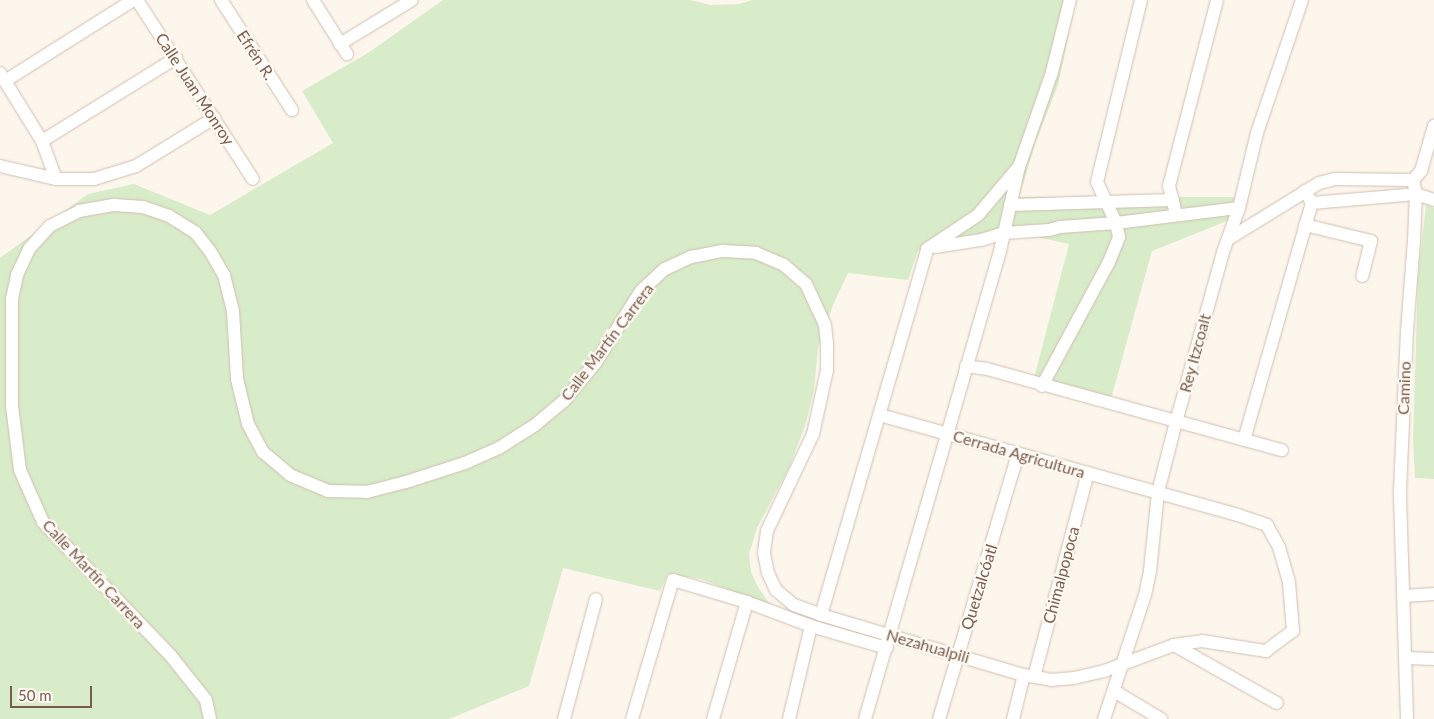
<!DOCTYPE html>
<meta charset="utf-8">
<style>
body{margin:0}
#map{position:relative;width:1434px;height:719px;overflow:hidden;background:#fdf6ec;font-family:Lato,sans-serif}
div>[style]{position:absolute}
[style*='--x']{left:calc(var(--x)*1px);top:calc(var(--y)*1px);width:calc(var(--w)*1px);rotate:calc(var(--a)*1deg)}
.green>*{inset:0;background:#d8ecc9}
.roads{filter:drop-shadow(0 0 1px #d1beb0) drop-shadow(0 0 1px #d1beb0)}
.minor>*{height:12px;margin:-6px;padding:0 6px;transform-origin:6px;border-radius:6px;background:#fff}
span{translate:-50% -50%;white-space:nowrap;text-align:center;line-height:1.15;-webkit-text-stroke:4.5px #fffaf3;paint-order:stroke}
.street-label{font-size:16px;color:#7a5c4d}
.scale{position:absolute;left:10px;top:686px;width:82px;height:22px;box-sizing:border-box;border:2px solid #7a5c4d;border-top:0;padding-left:6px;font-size:15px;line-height:18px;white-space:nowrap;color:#7a5c4d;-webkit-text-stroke:4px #fffaf3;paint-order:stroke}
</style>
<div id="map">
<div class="green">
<div style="clip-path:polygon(443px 0,690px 0,711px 5px,739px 4px,752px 0,1076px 0,1058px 85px,1036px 141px,1019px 197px,1235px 197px,1232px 219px,1152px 251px,1109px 406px,1032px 386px,1069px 244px,1008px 231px,953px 238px,918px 251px,908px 280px,848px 273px,833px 305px,818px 348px,814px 390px,806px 423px,789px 468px,757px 528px,749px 554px,751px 572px,757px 585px,771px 606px,701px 579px,668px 574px,660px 591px,563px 568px,529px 686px,449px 719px,0 719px,0 258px,88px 194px,134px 184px,210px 215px,333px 143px,302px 91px,368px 53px)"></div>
<div style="clip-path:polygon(1426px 205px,1434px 208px,1434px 479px,1415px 478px,1413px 440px,1418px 276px)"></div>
</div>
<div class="roads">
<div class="minor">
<div style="--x:137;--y:0;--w:213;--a:57.1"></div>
<div style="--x:221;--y:0;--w:131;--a:57.2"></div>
<div style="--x:313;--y:0;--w:64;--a:57.8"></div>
<div style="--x:340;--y:44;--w:84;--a:-31.4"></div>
<div style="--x:0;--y:73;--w:80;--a:58.3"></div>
<div style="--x:42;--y:141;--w:40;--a:69.8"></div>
<div style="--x:5;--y:81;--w:151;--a:-32.3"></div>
<div style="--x:42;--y:141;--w:158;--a:-31.8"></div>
<div style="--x:0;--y:166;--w:57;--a:13.1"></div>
<div style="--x:56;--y:179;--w:38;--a:0"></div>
<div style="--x:94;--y:179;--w:44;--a:-17.2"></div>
<div style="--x:136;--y:166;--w:92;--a:-31.6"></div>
<div style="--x:1312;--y:203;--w:104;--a:-4.9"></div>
<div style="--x:1416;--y:194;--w:19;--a:18"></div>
<div style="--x:1010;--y:205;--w:163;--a:-1.8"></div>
<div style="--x:1176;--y:214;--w:29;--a:-104"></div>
<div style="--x:1169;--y:186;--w:192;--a:-75.5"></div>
<div style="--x:1305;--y:225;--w:68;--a:13.6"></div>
<div style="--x:1371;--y:241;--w:36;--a:104"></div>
<div style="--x:1230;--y:238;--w:105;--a:-31.7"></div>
<div style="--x:1319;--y:183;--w:16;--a:-14"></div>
<div style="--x:1335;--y:179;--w:78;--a:0.7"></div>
<div style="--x:1413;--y:180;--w:12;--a:-48"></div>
<div style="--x:1421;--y:171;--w:47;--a:-73.9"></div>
<div style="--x:935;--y:247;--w:47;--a:-8.7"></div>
<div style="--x:981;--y:240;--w:24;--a:-17"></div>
<div style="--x:1004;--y:233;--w:45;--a:-3.8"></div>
<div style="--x:1049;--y:230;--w:11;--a:-15"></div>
<div style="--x:1060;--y:227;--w:56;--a:-4.1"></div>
<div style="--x:1116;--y:223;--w:124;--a:-7"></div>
<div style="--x:966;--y:366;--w:21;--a:8"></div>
<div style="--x:987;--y:369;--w:306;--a:15.4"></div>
<div style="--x:1042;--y:386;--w:141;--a:-61.6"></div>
<div style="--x:1109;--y:262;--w:27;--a:-68"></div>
<div style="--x:1119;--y:237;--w:14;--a:-102"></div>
<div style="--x:1116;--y:223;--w:45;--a:-114.9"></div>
<div style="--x:1097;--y:182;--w:187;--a:-76.4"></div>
<div style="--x:1244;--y:440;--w:247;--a:-74"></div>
<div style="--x:1312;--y:203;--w:14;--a:-120"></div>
<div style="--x:1404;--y:596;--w:30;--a:-4"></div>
<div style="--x:821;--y:615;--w:381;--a:-73.8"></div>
<div style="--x:927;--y:249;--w:61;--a:-33.7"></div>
<div style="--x:978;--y:215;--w:60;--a:-49.7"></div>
<div style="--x:1174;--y:645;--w:118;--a:29.4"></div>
<div style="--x:1406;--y:658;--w:28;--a:2"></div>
<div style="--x:1034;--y:677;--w:211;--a:-75.2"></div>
<div style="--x:1114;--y:691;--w:55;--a:30.8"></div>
<div style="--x:210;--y:719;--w:19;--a:-102"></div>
<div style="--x:206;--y:700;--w:56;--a:-128.5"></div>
<div style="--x:171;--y:656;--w:185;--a:-133.7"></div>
<div style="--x:43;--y:522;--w:57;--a:-113.9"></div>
<div style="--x:20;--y:470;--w:64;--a:-97.1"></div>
<div style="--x:12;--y:406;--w:107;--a:-90"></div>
<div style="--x:12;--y:299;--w:25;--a:-78"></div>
<div style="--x:17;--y:275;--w:29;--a:-65"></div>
<div style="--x:29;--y:249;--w:31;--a:-48"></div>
<div style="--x:50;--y:226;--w:33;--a:-27"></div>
<div style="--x:79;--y:211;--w:36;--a:-10"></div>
<div style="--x:114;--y:205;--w:29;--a:4"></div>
<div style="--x:143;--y:207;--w:28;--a:19"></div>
<div style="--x:169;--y:216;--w:31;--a:32"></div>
<div style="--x:195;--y:232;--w:24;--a:52"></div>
<div style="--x:210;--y:251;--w:28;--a:60"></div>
<div style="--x:224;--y:275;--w:37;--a:76"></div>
<div style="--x:233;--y:311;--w:68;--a:86.6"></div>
<div style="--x:237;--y:379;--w:46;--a:76.3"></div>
<div style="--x:248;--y:424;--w:32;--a:62"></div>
<div style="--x:263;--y:452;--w:35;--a:40"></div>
<div style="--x:290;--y:475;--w:41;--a:22.8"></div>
<div style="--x:328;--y:491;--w:39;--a:1"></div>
<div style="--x:367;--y:492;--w:40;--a:-14.4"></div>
<div style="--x:406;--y:482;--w:62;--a:-17.9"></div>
<div style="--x:465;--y:463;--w:37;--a:-24"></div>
<div style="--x:499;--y:448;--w:43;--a:-32.6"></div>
<div style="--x:535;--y:425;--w:38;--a:-40"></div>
<div style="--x:564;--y:401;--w:50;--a:-50.6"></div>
<div style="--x:596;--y:362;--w:84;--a:-57.6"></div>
<div style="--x:641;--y:291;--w:33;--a:-43"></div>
<div style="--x:665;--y:269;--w:29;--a:-25"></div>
<div style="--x:691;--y:257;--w:33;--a:-11"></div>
<div style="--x:723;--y:251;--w:33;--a:3"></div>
<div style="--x:756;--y:253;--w:30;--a:23"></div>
<div style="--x:784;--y:265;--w:29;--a:41"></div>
<div style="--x:806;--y:284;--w:45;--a:65.1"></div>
<div style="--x:825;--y:325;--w:18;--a:84"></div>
<div style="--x:827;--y:343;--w:27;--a:90"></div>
<div style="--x:827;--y:370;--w:66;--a:102.3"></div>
<div style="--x:813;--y:434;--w:107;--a:115.4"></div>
<div style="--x:767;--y:531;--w:22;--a:98"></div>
<div style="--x:764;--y:553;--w:20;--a:79"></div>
<div style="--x:768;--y:573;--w:19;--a:65"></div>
<div style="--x:776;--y:590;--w:23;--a:40"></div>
<div style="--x:794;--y:605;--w:29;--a:20"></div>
<div style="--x:821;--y:615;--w:212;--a:16.5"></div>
<div style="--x:1024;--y:675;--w:27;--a:10"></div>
<div style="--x:1051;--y:680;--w:23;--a:-5"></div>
<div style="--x:1074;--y:678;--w:31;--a:-13"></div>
<div style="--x:1104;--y:671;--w:75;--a:-20.4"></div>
<div style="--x:1174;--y:645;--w:28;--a:-8"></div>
<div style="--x:1202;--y:641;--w:65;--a:8.9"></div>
<div style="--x:1266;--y:651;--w:34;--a:-37"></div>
<div style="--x:1293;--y:631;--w:49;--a:-94.7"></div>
<div style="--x:1289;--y:582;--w:36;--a:-106"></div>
<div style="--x:1279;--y:547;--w:25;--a:-119"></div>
<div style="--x:1267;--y:525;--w:31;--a:-161"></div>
<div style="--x:1238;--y:515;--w:372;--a:-164.4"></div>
<div style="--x:564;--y:719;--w:124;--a:-75.1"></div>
<div style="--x:632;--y:719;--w:145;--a:-73.6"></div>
<div style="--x:673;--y:580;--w:77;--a:16.6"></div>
<div style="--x:747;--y:602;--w:68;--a:20.6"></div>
<div style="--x:811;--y:626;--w:79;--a:16.1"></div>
<div style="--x:713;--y:719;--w:122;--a:-73.8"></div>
<div style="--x:789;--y:719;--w:96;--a:-76.7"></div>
<div style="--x:865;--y:719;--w:487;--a:-73.9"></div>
<div style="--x:1000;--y:251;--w:86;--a:-77.3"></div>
<div style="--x:1019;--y:167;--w:101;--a:-70.8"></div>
<div style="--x:1052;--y:72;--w:74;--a:-76"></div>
<div style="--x:939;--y:719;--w:277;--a:-73.4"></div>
<div style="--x:1013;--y:719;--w:45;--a:-76"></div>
<div style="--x:1104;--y:719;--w:131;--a:-71.7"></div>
<div style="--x:1145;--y:595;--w:25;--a:-78"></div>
<div style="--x:1150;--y:571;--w:79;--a:-84.2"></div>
<div style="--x:1158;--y:492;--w:72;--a:-75.6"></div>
<div style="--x:1176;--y:422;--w:176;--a:-74.5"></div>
<div style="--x:1223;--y:252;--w:47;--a:-70"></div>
<div style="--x:1239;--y:208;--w:77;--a:-76.5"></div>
<div style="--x:1257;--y:133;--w:140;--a:-71.3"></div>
<div style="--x:1407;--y:719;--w:229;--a:-91.8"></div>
<div style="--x:1400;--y:490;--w:159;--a:-87.5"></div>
<div style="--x:1407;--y:331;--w:90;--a:-85.6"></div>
<div style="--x:1414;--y:241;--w:47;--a:-87.6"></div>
<div style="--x:1416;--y:194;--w:14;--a:-102"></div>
</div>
</div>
<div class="street-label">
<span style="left:256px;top:55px;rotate:57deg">Efrén R.</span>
<span style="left:195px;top:89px;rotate:57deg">Calle Juan Monroy</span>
<span style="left:607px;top:342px;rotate:-53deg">Calle Martín Carrera</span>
<span style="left:1195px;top:353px;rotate:-75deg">Rey Itzcoalt</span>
<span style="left:1404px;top:388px;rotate:-88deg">Camino</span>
<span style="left:1019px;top:454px;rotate:16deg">Cerrada Agricultura</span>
<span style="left:94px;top:574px;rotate:47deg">Calle Martín Carrera</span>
<span style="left:1061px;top:575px;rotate:-75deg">Chimalpopoca</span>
<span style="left:979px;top:587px;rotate:-73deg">Quetzalcóatl</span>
<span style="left:928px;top:646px;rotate:16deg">Nezahualpili</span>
</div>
<div class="scale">50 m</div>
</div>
